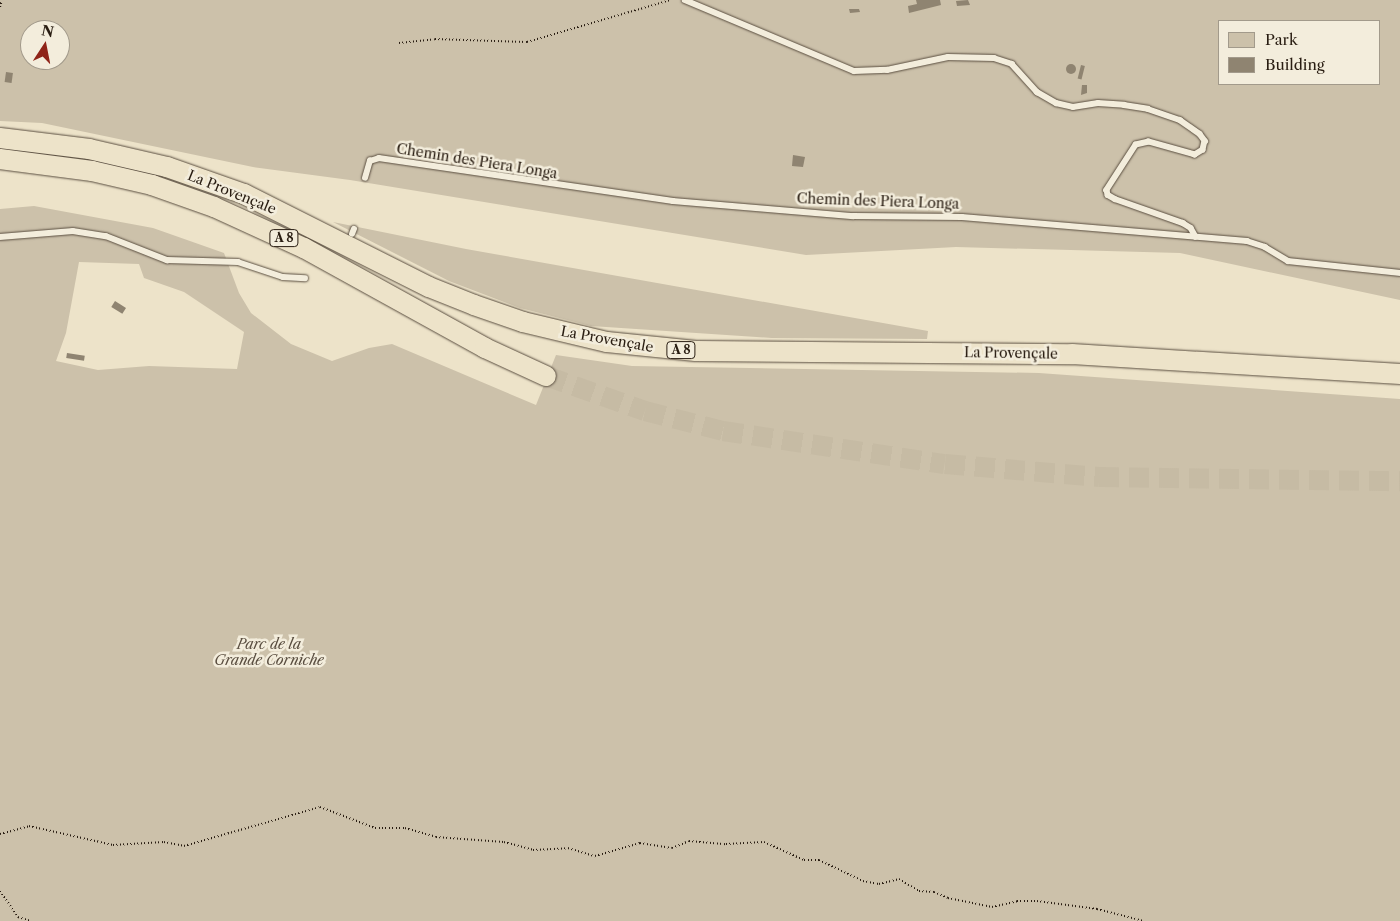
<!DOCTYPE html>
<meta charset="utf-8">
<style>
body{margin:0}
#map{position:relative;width:1400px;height:921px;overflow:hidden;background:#ede3c9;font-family:"Libre Caslon Text",serif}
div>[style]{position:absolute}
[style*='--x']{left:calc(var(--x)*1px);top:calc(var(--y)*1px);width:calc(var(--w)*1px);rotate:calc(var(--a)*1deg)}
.green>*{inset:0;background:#ccc1aa}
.building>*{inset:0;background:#8f8471;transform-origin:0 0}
.round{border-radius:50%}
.highway-tunnel>*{height:20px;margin-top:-10px;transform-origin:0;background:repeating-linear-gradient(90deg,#c6bba4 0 20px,transparent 0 30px)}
.path>*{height:2px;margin-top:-1px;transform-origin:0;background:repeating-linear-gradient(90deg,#291d12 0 1px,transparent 0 3.5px)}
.roads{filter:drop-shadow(0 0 1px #5a4e40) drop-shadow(0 0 1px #5a4e40)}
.lane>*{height:5.5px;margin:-2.75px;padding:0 2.75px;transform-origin:2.75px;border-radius:2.75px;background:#f3eddc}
.highway>*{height:20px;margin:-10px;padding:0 10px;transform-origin:10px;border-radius:10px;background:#ede3c9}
span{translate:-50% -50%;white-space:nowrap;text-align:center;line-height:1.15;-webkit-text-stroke:5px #f3eddc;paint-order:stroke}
.shield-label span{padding:1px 4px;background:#f3eddc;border:1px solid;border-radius:4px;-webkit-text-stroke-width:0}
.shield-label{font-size:12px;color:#291d12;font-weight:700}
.street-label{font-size:14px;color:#291d12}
.park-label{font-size:14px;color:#5a4e40;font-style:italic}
.legend{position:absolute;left:1218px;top:20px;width:162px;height:65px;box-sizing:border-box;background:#f3eddc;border:1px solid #a29a8b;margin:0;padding:6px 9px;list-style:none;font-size:15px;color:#291d12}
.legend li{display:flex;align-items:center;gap:10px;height:25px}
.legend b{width:25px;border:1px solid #a29a8b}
.north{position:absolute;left:20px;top:20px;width:50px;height:50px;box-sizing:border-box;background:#f3eddc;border:1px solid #a29a8b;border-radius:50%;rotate:11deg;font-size:14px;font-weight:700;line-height:20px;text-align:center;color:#291d12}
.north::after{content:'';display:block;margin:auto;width:18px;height:22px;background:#8f2418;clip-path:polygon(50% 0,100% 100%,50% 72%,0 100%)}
</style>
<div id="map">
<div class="green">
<div style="clip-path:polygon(evenodd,0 0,1400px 0,1400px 300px,1180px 253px,956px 247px,806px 255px,350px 180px,253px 167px,42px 123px,0 121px,0 0,1219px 21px,1379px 21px,1379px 84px,1219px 84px,1219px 21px,0 0,30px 30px,60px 30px,60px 60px,30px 60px,30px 30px)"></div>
<div style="clip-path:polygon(evenodd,34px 206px,153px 228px,224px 253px,239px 293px,251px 313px,291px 344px,332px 361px,369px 348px,392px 344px,536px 405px,556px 355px,632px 366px,1039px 373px,1400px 399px,1400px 921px,0 921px,0 209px,34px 206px,79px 262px,139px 264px,144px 278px,184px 292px,244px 332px,237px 369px,149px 366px,98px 370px,56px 361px,66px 333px,79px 262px)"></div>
<div style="clip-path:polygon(333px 222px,466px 249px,928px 331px,927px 339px,772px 338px,591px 326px,520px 308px,449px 281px)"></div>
</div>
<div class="building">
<div style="clip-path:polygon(916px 0,940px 0,941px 5px,909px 13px,908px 6px,917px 4px)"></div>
<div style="clip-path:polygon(968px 0,970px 5px,957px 6px,956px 1px)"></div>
<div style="clip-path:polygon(849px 9px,859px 9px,860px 12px,850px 13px)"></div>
<div style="clip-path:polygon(44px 21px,51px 26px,49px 30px,38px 30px)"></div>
<div class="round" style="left:1066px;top:64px;width:10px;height:10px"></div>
<div style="left:1081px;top:65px;width:4px;height:14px;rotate:14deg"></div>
<div style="left:6px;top:72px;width:7px;height:10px;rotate:8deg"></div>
<div style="clip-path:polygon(1082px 85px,1087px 85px,1087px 93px,1081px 95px)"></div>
<div style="clip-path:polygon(793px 155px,805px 157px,803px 167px,792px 166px)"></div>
<div style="left:115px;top:301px;width:13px;height:7px;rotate:32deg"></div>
<div style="left:67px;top:353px;width:18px;height:5px;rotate:9deg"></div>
</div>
<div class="highway-tunnel">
<div style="--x:546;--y:376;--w:105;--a:19.5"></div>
<div style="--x:645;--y:411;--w:81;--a:14.4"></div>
<div style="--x:723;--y:431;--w:224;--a:8.5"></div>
<div style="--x:945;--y:464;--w:155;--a:4.8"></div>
<div style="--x:1099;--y:477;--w:301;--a:0.8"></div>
</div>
<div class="path">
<div style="--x:0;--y:7;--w:7;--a:-74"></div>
<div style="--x:399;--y:43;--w:36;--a:-6"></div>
<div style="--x:435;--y:39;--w:92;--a:1.9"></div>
<div style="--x:527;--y:42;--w:150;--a:-16.3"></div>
<div style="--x:0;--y:834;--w:30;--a:-15"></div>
<div style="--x:29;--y:826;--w:86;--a:12.7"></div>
<div style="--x:113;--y:845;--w:51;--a:-3.4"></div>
<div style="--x:164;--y:842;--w:20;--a:11"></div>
<div style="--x:184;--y:846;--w:141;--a:-16"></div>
<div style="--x:320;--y:807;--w:59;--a:20.9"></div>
<div style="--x:375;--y:828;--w:30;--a:0"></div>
<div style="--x:405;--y:828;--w:32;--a:16"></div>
<div style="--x:436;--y:837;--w:68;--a:4.2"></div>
<div style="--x:504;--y:842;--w:30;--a:15"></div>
<div style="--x:533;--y:850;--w:35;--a:-3"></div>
<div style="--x:568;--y:848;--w:28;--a:17"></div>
<div style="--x:595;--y:856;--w:47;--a:-16.1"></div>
<div style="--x:640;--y:843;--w:32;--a:9"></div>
<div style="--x:672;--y:848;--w:18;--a:-22"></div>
<div style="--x:689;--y:841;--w:37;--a:5"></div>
<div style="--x:726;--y:844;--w:38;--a:-3"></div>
<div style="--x:764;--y:842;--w:44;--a:24.2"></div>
<div style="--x:804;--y:860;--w:15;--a:0"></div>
<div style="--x:819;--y:860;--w:49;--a:25.5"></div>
<div style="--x:863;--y:881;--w:16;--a:11"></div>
<div style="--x:879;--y:884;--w:21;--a:-14"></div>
<div style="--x:899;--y:879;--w:23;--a:31"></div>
<div style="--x:919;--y:891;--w:15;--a:4"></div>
<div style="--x:934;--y:892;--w:15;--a:23"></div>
<div style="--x:948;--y:898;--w:45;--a:11.6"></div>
<div style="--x:992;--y:907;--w:26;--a:-13"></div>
<div style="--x:1017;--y:901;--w:20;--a:0"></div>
<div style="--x:1037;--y:901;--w:61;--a:7.6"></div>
<div style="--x:1097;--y:909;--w:49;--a:14.3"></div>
<div style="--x:0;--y:891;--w:32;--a:55"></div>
<div style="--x:18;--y:917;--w:14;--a:17"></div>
</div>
<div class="roads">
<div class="lane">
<div style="--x:685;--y:0;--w:183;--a:22.8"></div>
<div style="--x:854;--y:71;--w:33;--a:-2"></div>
<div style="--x:887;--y:70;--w:62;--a:-12"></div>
<div style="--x:948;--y:57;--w:46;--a:1.2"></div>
<div style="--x:994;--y:58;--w:19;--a:18"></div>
<div style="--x:1012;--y:64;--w:38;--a:48"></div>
<div style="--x:1037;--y:92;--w:22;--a:30"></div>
<div style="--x:1056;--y:103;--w:17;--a:13"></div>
<div style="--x:1073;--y:107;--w:25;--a:-9"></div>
<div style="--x:1098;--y:103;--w:26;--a:4"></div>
<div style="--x:1124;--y:105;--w:24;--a:9"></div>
<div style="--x:1148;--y:109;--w:34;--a:19"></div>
<div style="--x:1180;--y:120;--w:24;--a:35"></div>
<div style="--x:1200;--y:134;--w:9;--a:54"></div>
<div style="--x:1205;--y:141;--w:9;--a:103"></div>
<div style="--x:1203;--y:150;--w:9;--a:148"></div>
<div style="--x:1195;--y:155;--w:48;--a:-164.2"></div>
<div style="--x:1149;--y:142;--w:13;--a:167"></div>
<div style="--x:1136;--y:145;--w:54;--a:122.8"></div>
<div style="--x:1107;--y:190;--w:5;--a:79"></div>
<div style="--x:1108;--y:195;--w:8;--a:30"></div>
<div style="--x:1115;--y:199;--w:72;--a:19.4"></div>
<div style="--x:1183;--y:223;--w:9;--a:32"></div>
<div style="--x:1191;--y:228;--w:10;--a:61"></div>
<div style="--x:365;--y:178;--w:18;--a:-74"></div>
<div style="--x:370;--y:161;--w:9;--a:-18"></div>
<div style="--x:379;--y:158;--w:297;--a:8.3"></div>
<div style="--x:673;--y:201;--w:181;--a:4.8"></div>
<div style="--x:853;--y:216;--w:109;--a:0.5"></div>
<div style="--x:962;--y:217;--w:286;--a:4.8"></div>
<div style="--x:1247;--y:241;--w:19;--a:18"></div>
<div style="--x:1265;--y:247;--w:27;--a:31"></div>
<div style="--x:1288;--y:261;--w:113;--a:6.1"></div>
<div style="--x:352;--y:234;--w:5;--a:-68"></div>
<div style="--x:0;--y:237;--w:73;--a:-4.7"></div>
<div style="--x:73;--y:231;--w:33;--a:9"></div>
<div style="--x:106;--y:236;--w:66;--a:21.5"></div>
<div style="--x:167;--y:260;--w:71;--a:1.6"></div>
<div style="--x:238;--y:262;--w:47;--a:18.4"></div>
<div style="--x:283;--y:277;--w:22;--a:3"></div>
</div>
<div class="highway">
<div style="--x:0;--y:138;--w:90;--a:7"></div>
<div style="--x:89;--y:149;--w:80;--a:13"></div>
<div style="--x:167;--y:167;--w:82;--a:19.3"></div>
<div style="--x:244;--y:194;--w:207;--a:26.7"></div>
<div style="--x:429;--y:287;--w:48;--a:21.8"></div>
<div style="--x:474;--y:305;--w:52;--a:19.1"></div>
<div style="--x:523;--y:322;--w:86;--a:13.4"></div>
<div style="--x:607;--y:342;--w:89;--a:5.8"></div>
<div style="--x:696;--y:351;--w:376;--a:0.5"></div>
<div style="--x:1072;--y:354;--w:329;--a:3.5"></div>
<div style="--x:0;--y:159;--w:93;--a:7.4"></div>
<div style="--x:92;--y:171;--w:62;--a:13.1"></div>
<div style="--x:152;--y:185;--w:66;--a:19.5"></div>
<div style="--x:214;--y:207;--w:99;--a:24.5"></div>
<div style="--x:304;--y:248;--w:207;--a:28.9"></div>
<div style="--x:485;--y:348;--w:67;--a:24.7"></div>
</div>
</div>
<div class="shield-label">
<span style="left:284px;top:238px">A 8</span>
<span style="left:681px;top:350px">A 8</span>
</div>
<div class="street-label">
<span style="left:477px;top:161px;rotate:9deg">Chemin des Piera Longa</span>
<span style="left:232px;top:192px;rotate:22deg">La Provençale</span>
<span style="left:878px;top:201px;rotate:2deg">Chemin des Piera Longa</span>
<span style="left:607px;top:339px;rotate:10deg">La Provençale</span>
<span style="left:1011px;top:353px;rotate:1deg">La Provençale</span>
</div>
<div class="park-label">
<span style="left:269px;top:652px">Parc de la<br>Grande Corniche</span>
</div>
<ul class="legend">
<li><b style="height:14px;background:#ccc1aa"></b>Park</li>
<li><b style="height:14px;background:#8f8471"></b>Building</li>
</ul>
<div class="north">N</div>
</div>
